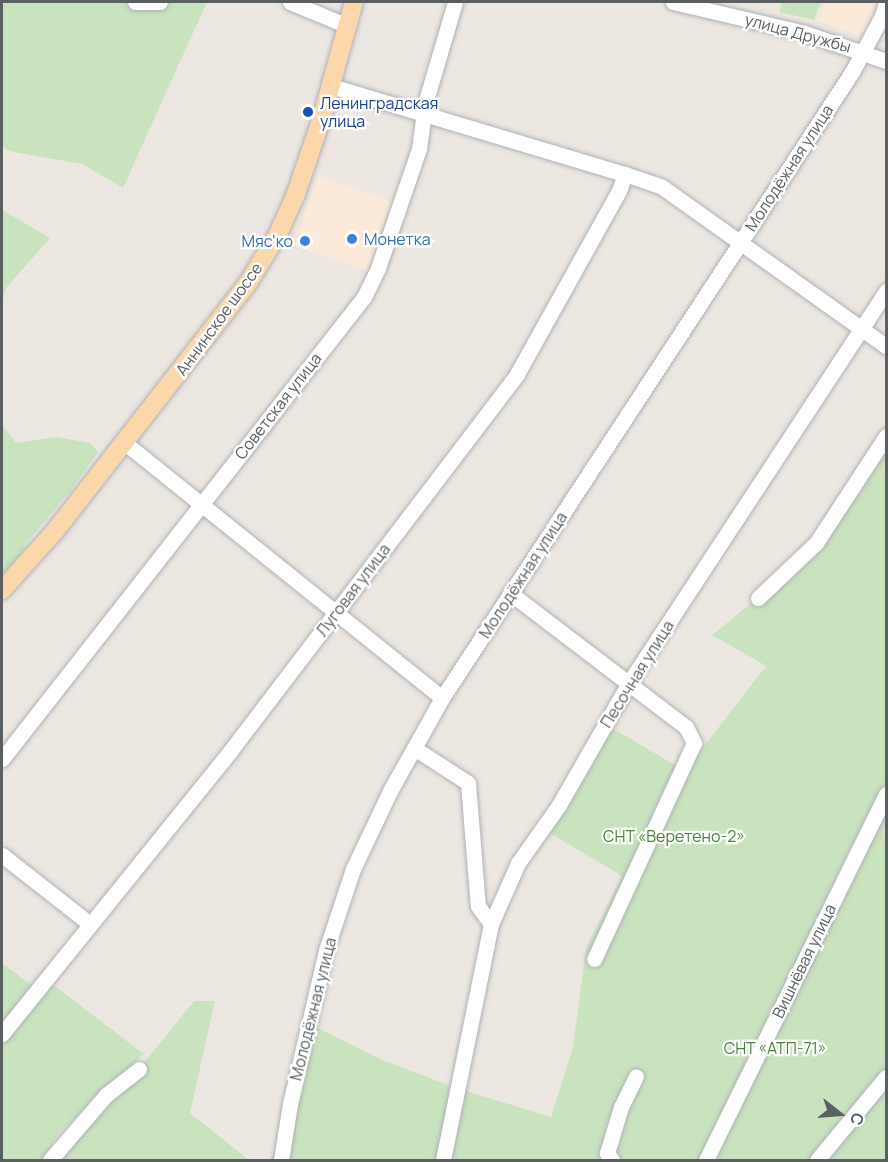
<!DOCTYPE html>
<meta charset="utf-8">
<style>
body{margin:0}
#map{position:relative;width:888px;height:1162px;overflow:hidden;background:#ede7e2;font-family:Manrope,sans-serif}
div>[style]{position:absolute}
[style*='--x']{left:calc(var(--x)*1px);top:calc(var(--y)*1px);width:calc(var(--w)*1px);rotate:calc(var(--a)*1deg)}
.commercial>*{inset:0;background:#fcead8;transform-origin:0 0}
.green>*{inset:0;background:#c9e3bf}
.roads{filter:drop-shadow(0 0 2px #aeb2b4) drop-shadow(0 0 2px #aeb2b4)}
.minor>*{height:15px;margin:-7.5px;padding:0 7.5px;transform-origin:7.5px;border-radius:7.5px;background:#fff}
.major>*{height:18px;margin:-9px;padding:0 9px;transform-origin:9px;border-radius:9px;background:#fbd7a9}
.dots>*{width:16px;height:16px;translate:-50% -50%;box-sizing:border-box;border:3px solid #fff;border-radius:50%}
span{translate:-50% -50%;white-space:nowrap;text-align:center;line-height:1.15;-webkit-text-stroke:4.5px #fff;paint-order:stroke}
.street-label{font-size:16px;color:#5a6062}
.transit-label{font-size:16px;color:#164399}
.left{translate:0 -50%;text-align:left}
.shop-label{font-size:16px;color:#366cbe}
.right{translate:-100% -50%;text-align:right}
.park-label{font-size:16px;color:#498339}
.frame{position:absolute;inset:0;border:3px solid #5a6062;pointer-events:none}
.north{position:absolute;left:810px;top:1084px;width:60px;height:60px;-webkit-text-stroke:4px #fff;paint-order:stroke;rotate:107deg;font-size:16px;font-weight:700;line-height:24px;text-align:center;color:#5a6062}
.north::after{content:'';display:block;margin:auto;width:21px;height:27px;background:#5a6062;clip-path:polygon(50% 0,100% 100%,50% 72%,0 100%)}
</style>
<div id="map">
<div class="commercial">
<div style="clip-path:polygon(825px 2px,882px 2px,869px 39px,818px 21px)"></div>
<div style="left:318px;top:176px;width:78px;height:73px;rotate:19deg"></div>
</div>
<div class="green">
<div style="clip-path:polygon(2px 2px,207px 2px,123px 188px,82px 164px,13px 152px,2px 147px)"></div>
<div style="clip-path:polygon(782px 2px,821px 2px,814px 20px,779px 12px)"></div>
<div style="clip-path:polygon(2px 210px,50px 238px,6px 288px,2px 302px)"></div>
<div style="clip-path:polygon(2px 425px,16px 443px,56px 437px,90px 443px,98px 452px,71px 490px,27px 542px,20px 555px,2px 574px)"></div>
<div style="clip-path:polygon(886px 436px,886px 1160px,269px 1160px,292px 1131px,316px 1027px,385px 1061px,456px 1088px,551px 1117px,573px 1047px,586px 948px,622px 876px,548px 832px,612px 728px,685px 771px,766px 666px,712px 635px,754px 601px,816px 543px)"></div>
<div style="clip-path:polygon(2px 963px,30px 984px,43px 982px,56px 987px,144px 1054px,58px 1134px,42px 1160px,2px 1160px)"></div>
<div style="clip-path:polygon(194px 1001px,215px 1001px,190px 1113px,249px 1160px,50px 1160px,139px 1069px)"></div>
</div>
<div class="roads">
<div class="minor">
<div style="--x:135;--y:2;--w:25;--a:0"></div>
<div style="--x:290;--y:2;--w:63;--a:22.5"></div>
<div style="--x:673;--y:2;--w:136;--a:13.2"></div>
<div style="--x:805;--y:33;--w:86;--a:19.1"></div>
<div style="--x:331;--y:86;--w:307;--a:16.7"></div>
<div style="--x:625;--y:174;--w:39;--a:19"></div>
<div style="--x:662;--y:187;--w:275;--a:35.4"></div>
<div style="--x:125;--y:443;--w:407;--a:38.8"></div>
<div style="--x:510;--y:593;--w:221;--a:37.3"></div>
<div style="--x:686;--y:727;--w:18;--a:63"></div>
<div style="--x:694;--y:743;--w:238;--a:114.8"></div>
<div style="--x:758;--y:598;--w:80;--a:-43.5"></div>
<div style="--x:816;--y:543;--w:128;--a:-56.8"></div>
<div style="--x:414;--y:748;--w:64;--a:32.9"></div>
<div style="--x:468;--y:783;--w:123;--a:85.4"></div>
<div style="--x:478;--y:906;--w:22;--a:54"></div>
<div style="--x:2;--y:759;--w:587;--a:-51.92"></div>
<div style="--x:364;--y:297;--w:32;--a:-64"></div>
<div style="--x:378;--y:268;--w:126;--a:-71"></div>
<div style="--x:419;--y:149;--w:45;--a:-82.4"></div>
<div style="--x:425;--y:104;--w:106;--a:-73.6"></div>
<div style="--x:2;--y:855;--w:112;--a:38.1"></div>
<div style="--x:2;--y:1034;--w:365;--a:-51.1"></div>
<div style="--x:231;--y:750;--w:472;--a:-52.7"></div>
<div style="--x:517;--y:374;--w:210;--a:-60.9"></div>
<div style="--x:619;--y:191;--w:18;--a:-71"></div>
<div style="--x:50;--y:1160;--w:86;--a:-49.3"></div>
<div style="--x:106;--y:1095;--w:42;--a:-38.2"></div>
<div style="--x:281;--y:1160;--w:57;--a:-80.9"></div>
<div style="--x:290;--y:1104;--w:158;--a:-76.8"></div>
<div style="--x:326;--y:950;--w:85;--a:-71.6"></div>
<div style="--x:353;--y:869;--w:86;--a:-64.6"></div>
<div style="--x:390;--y:791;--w:107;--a:-60.8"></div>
<div style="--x:442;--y:698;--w:748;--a:-56.78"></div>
<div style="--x:852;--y:72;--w:64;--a:-61.8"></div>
<div style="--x:882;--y:16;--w:15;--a:-74"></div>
<div style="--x:443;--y:1160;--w:241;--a:-78.5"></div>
<div style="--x:491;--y:924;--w:67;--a:-66.1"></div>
<div style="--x:518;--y:863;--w:71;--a:-54.7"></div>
<div style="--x:559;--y:805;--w:143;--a:-60.2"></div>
<div style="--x:630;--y:681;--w:467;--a:-56.7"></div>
<div style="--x:612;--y:1160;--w:9;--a:-126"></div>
<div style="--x:607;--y:1153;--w:48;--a:-73.1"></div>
<div style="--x:621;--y:1107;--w:34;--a:-64"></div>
<div style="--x:706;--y:1160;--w:408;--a:-63.8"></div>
<div style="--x:817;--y:1160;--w:108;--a:-50.3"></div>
</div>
<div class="major">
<div style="--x:2;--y:590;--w:79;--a:-48.1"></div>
<div style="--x:55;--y:531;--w:314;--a:-52.1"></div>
<div style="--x:248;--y:283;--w:57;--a:-58.5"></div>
<div style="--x:278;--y:234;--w:44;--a:-65.8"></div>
<div style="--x:296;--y:194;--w:81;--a:-71.3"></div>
<div style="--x:322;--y:117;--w:119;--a:-74.5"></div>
</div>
</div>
<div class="dots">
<div style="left:308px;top:112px;background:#1a4fb4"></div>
<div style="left:352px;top:239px;background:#3f7fe0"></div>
<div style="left:305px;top:241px;background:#3f7fe0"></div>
</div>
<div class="street-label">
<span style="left:798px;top:33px;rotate:15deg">улица Дружбы</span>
<span style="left:789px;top:168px;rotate:-57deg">Молодёжная улица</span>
<span style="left:219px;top:319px;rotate:-54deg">Аннинское шоссе</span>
<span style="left:278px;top:406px;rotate:-52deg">Советская улица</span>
<span style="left:523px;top:575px;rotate:-57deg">Молодёжная улица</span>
<span style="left:353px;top:590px;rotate:-53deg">Луговая улица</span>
<span style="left:637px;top:674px;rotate:-58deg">Песочная улица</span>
<span style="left:804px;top:961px;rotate:-64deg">Вишнёвая улица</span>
<span style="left:313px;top:1009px;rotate:-76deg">Молодёжная улица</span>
</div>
<div class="transit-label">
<span class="left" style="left:320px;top:112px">Ленинградская<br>улица</span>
</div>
<div class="shop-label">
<span class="left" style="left:364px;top:239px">Монетка</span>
<span class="right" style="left:293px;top:241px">Мяс'ко</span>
</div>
<div class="park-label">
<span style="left:674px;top:836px">СНТ «Веретено-2»</span>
<span style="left:775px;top:1048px">СНТ «АТП-71»</span>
</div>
<div class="frame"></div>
<div class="north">С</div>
</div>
